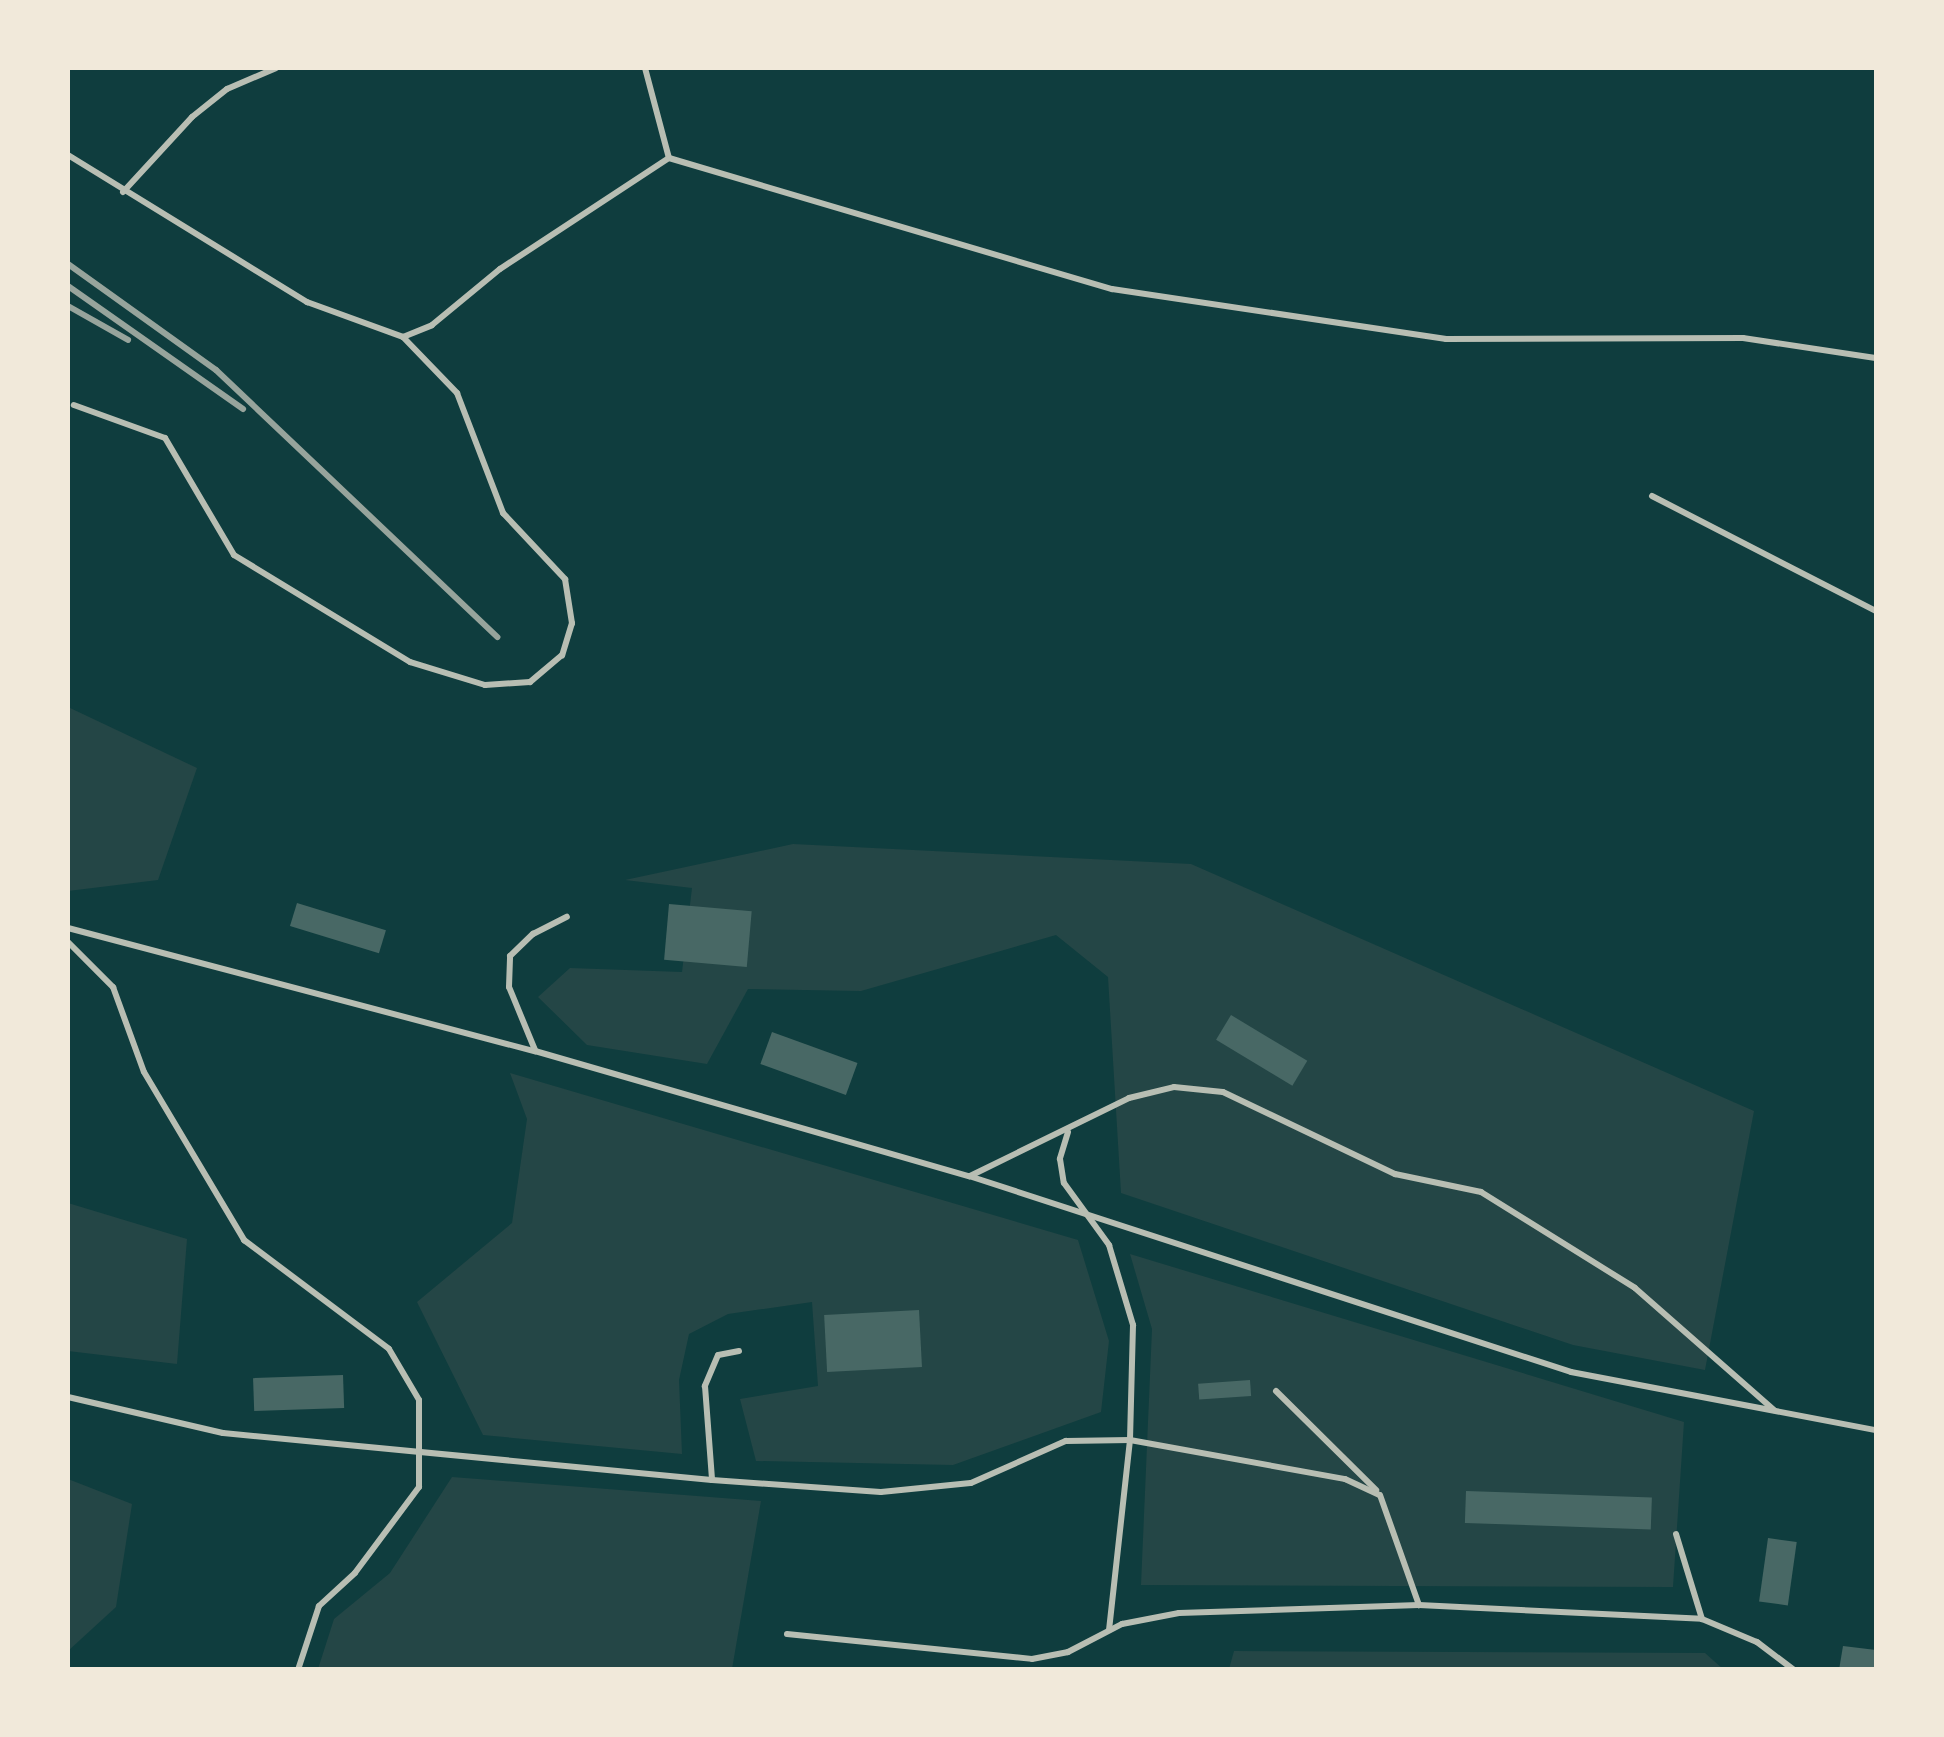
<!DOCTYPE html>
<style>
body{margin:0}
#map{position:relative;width:1944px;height:1737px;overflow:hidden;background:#0f3d3e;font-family:"Work Sans",sans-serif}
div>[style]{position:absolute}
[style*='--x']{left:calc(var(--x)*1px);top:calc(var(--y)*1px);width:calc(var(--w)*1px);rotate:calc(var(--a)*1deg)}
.green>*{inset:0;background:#244646}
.building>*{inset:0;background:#486865;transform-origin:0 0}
.service>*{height:6px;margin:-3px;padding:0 3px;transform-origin:3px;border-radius:3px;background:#b8beb3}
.rail>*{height:6px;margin:-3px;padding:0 3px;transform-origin:3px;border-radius:3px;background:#97a49c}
span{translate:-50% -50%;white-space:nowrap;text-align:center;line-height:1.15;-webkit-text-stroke:9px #f1e9da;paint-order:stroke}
.frame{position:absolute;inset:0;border:70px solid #f1e9da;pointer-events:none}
</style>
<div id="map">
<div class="green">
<div style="clip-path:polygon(68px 707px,197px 768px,158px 880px,68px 891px)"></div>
<div style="clip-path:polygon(793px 844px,1191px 864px,1754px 1111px,1705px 1370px,1573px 1345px,1121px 1193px,1108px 977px,1056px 935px,861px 991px,748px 989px,707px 1064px,587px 1045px,538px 997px,570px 968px,682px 972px,692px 888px,625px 880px)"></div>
<div style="clip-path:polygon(510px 1073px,1078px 1240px,1109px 1341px,1101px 1412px,953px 1465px,756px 1461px,740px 1399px,818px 1386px,812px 1302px,728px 1314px,689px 1334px,679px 1380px,682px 1454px,483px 1435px,417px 1302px,512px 1223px,527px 1119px)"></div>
<div style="clip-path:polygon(68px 1203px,187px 1239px,177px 1364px,68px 1351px)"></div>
<div style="clip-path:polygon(1130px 1254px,1684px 1422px,1673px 1587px,1141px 1585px,1152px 1329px)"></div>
<div style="clip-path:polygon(452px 1477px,761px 1501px,732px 1669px,318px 1669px,334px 1619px,390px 1573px)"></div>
<div style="clip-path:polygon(68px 1479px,132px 1504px,116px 1607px,68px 1651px)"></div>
<div style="clip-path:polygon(1234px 1651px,1705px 1653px,1723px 1669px,1229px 1669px)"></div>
</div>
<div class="building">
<div style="left:297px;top:903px;width:93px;height:24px;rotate:17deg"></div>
<div style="left:669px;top:904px;width:83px;height:56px;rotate:5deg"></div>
<div style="left:1231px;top:1015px;width:89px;height:29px;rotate:31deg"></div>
<div style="left:772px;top:1032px;width:91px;height:34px;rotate:20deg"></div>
<div style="left:919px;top:1310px;width:57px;height:95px;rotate:87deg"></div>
<div style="left:343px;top:1375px;width:33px;height:90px;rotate:88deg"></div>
<div style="left:1250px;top:1380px;width:16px;height:52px;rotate:86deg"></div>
<div style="left:1466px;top:1491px;width:186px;height:32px;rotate:2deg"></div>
<div style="left:1768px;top:1538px;width:29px;height:64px;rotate:8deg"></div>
<div style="clip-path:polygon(1843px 1646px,1876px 1650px,1876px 1670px,1839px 1670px)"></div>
</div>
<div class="service">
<div style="--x:645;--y:68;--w:93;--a:75.1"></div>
<div style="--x:669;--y:158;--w:462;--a:16.5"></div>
<div style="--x:1112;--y:289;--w:338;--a:8.5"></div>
<div style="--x:1446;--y:339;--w:297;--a:-0.2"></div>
<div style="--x:1743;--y:338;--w:134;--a:8.6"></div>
<div style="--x:68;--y:155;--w:281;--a:31.6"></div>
<div style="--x:307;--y:302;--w:102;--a:20"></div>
<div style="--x:403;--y:337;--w:78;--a:46"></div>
<div style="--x:457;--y:393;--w:129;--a:69"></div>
<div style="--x:503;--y:513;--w:91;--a:46.8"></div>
<div style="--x:565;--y:579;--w:45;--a:81"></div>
<div style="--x:572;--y:623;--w:34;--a:107"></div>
<div style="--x:562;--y:655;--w:42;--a:139.8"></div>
<div style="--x:530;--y:682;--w:45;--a:176.2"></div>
<div style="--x:485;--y:685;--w:78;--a:-163"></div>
<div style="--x:410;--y:662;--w:206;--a:-148.7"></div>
<div style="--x:234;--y:555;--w:136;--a:-120.5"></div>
<div style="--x:165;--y:438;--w:97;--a:-160.1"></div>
<div style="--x:123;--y:192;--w:102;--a:-47.4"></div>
<div style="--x:192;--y:117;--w:45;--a:-38.7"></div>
<div style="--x:227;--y:89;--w:53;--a:-23.2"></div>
<div style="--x:403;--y:337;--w:31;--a:-22"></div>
<div style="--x:432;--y:325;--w:88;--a:-39.5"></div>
<div style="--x:500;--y:269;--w:202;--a:-33.3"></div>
<div style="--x:1652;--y:496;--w:252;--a:27.2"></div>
<div style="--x:68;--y:928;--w:483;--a:14.8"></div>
<div style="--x:535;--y:1051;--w:452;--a:16.1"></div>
<div style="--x:969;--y:1176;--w:633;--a:18.03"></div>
<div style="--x:1571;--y:1372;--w:310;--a:10.8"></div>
<div style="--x:68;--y:942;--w:64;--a:45"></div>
<div style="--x:113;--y:987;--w:90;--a:70"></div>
<div style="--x:144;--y:1072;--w:196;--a:59.2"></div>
<div style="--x:244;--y:1240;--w:181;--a:36.9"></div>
<div style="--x:389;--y:1349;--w:59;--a:59.5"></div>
<div style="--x:419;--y:1400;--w:87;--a:90"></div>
<div style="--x:419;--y:1487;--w:107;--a:126.7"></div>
<div style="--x:355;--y:1573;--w:49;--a:137.5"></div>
<div style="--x:319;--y:1606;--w:67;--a:108.2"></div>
<div style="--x:535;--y:1050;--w:68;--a:-112.4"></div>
<div style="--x:509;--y:987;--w:31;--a:-88"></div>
<div style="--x:510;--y:956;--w:32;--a:-44"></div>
<div style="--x:533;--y:934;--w:38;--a:-27"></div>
<div style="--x:1068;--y:1132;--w:28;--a:107"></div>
<div style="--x:1060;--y:1159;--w:24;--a:81"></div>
<div style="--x:1064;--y:1183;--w:77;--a:54"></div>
<div style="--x:1109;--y:1245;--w:84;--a:73.3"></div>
<div style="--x:1133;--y:1325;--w:115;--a:91.5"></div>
<div style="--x:1130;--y:1440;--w:219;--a:10.3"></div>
<div style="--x:1345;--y:1479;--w:38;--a:25"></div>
<div style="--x:1380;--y:1495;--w:117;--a:70.5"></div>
<div style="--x:970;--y:1176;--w:177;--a:-26.1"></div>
<div style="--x:1129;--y:1098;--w:46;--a:-13.7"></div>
<div style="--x:1174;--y:1087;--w:49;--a:5.8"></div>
<div style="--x:1223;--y:1092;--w:191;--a:25.5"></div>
<div style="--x:1395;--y:1174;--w:88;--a:11.8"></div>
<div style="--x:1481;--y:1192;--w:181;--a:31.9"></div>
<div style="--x:1635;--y:1288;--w:185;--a:41.3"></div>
<div style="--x:739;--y:1351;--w:21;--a:169"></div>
<div style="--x:718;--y:1355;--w:34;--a:113"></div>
<div style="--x:705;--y:1386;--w:94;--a:85.7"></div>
<div style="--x:712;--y:1480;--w:169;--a:4.1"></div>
<div style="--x:881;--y:1492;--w:90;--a:-5.7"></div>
<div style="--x:971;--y:1483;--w:104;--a:-23.9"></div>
<div style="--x:1066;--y:1441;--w:64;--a:-0.9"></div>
<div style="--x:1130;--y:1440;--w:190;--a:96.3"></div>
<div style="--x:1276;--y:1391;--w:141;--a:44.7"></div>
<div style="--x:68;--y:1397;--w:159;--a:13.1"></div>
<div style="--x:223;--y:1433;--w:491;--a:5.5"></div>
<div style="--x:1676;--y:1534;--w:89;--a:73"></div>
<div style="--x:787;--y:1634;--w:246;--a:5.8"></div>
<div style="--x:1032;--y:1659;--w:37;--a:-11"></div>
<div style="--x:1068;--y:1652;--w:61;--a:-27.4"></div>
<div style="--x:1122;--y:1624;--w:58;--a:-10.9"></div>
<div style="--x:1179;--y:1613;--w:240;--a:-1.9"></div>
<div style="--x:1419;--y:1605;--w:283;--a:2.8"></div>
<div style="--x:1702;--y:1619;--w:60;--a:22.7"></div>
<div style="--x:1757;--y:1642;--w:46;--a:37.1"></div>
</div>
<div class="rail">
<div style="--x:68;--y:264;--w:182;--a:35.6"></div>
<div style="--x:216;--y:370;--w:388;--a:43.5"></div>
<div style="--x:68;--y:286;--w:214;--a:35.1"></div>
<div style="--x:68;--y:306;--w:69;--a:29.5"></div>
</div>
<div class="frame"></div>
</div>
